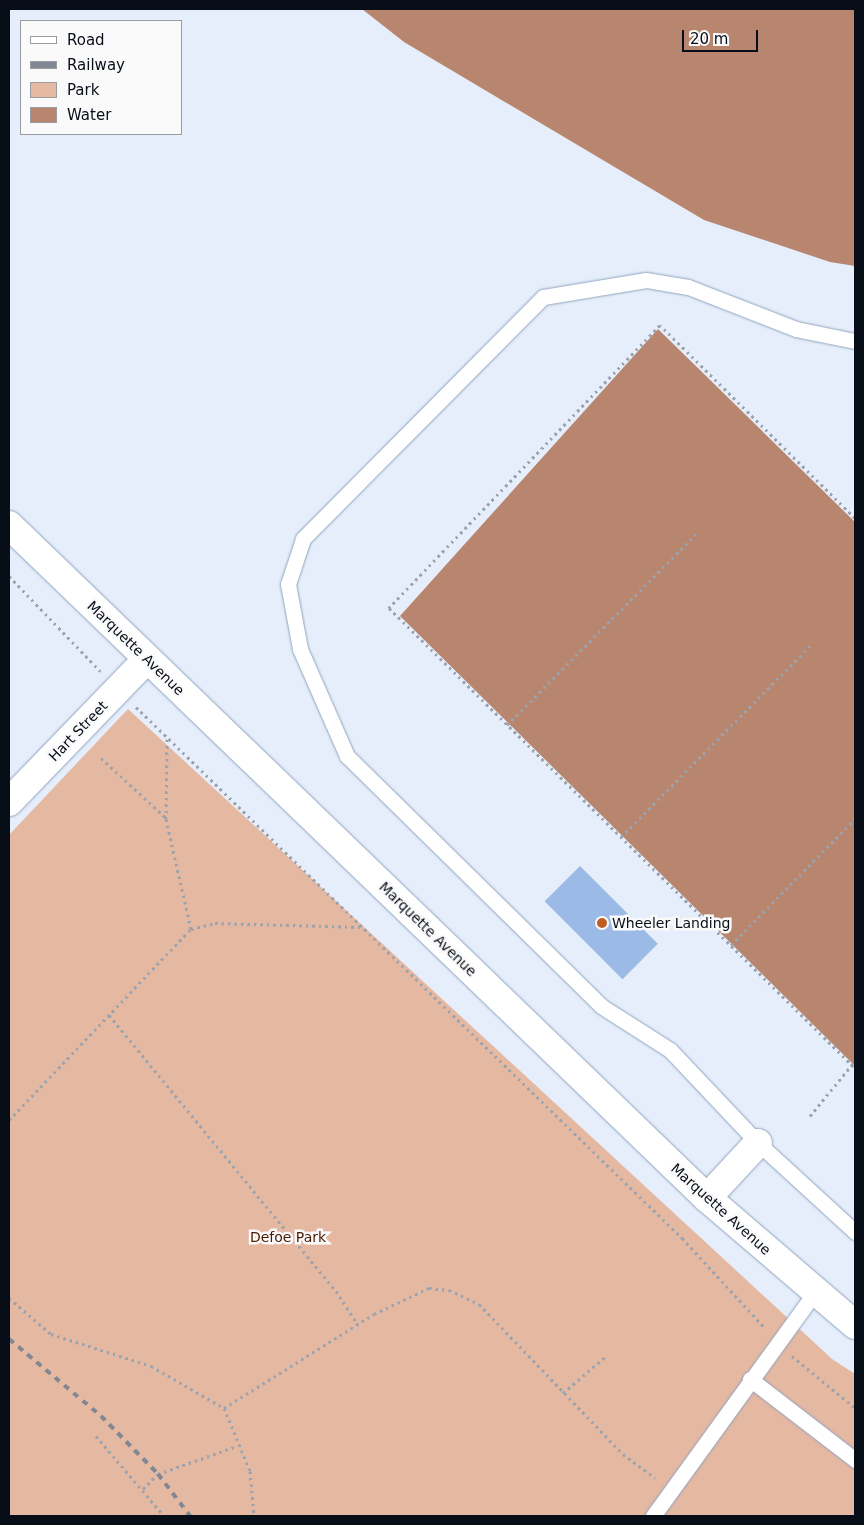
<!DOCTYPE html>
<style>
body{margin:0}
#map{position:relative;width:864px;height:1525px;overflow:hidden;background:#e5eefa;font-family:"DejaVu Sans",sans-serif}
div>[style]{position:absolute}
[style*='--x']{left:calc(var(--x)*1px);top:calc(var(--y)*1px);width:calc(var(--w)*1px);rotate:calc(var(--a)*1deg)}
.green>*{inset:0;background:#e5b8a2}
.water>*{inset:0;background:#b8866e}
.building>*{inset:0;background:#9bbae5;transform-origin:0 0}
.path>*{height:3px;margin-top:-1.5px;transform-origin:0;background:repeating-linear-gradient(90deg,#9ba3ae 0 2.5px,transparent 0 6.5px)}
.roads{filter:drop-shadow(0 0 1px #91a4c0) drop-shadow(0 0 1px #91a4c0)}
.service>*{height:15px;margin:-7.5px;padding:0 7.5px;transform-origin:7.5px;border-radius:7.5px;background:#fff}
.minor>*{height:28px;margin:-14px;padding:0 14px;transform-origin:14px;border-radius:14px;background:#fff}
.rail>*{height:4px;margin-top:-2px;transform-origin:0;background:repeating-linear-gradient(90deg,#818894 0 6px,transparent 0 12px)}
.dots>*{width:14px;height:14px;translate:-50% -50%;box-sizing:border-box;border:2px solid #fafafa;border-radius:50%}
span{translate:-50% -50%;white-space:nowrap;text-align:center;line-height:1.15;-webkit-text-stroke:5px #fafafa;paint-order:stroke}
.street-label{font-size:14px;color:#080e18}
.poi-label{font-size:14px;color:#080e18}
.left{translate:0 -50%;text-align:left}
.park-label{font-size:14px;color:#491a00}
.frame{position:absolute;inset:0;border:10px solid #080e18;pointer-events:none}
.legend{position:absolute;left:20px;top:20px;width:162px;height:115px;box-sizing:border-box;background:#fafafa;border:1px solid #999ca0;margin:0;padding:6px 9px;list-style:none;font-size:15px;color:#080e18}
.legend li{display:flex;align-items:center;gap:10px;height:25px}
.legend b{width:25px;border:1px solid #999ca0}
.scale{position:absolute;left:682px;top:30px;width:76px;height:22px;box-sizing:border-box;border:2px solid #080e18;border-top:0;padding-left:6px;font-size:15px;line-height:18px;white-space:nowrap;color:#080e18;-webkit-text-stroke:4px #fafafa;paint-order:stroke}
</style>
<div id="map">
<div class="green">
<div style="clip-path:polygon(128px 709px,832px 1359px,855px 1374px,855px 1516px,9px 1516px,9px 835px)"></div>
</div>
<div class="water">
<div style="clip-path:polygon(362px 9px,855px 9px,855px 266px,830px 262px,704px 220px,404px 42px)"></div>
<div style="clip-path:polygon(658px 329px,855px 522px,855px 1066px,400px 616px)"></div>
</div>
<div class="building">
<div style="left:580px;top:866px;width:110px;height:50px;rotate:45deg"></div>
</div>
<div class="path">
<div style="--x:855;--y:518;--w:274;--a:-135.3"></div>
<div style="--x:660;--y:325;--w:392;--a:133.8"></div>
<div style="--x:389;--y:608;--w:655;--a:44.63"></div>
<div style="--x:9;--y:576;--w:132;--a:46.2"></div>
<div style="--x:136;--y:707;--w:762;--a:44.2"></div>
<div style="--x:682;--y:1238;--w:122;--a:47.3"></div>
<div style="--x:507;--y:725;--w:273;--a:-45.3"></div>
<div style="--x:167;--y:739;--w:80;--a:90.7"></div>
<div style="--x:166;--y:819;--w:113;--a:77.2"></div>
<div style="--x:101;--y:758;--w:88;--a:42.7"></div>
<div style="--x:621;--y:837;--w:270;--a:-45.3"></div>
<div style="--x:731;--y:945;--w:177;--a:-45.5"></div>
<div style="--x:109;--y:1015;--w:357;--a:50.6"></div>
<div style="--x:336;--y:1291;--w:40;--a:57.1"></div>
<div style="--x:810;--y:1116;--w:71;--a:-50.7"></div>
<div style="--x:9;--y:1120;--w:264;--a:-46.4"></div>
<div style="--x:191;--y:929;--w:25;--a:-14"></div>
<div style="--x:215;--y:923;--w:145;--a:1.6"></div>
<div style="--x:9;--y:1298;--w:55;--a:40.6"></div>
<div style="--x:51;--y:1334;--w:105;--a:17.7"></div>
<div style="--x:151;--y:1366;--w:84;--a:29.9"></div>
<div style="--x:224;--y:1408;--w:68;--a:67.6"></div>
<div style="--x:250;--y:1471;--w:45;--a:84.9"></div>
<div style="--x:792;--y:1356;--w:82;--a:39.5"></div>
<div style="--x:563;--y:1393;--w:55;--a:-40.6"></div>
<div style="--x:224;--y:1408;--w:177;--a:-32.1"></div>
<div style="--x:374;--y:1314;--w:61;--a:-25.3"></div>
<div style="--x:429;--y:1288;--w:20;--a:6"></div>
<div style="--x:449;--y:1290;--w:33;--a:25"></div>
<div style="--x:479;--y:1304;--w:208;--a:46.2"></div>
<div style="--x:623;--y:1454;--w:40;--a:37"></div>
<div style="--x:96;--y:1436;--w:105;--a:49.6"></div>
<div style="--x:143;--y:1489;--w:21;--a:-45"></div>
<div style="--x:158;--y:1474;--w:84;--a:-19.5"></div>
</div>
<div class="roads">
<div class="service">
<div style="--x:855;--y:341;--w:60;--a:-168.5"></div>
<div style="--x:796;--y:329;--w:116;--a:-158.7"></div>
<div style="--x:688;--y:287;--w:43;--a:-170.5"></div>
<div style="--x:646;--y:280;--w:104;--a:170.6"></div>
<div style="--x:543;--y:297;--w:341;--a:134.8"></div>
<div style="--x:303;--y:539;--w:47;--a:108.4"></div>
<div style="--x:288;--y:584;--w:66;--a:79.5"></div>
<div style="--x:300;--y:649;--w:117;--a:66.3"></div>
<div style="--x:347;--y:756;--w:356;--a:44.5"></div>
<div style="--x:601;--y:1006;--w:82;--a:32.5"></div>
<div style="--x:670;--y:1050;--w:128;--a:46.6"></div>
<div style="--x:758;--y:1143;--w:132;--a:42.5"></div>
<div style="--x:750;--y:1379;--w:133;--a:37.6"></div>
<div style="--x:653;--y:1516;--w:276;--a:-54.1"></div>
</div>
<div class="minor">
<div style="--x:9;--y:525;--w:970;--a:43.96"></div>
<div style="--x:707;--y:1198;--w:195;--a:40.6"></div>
<div style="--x:9;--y:802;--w:199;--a:-46"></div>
<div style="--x:707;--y:1198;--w:75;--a:-47.2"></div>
</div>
</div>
<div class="rail">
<div style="--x:9;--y:1339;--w:120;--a:39.9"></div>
<div style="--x:101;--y:1416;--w:81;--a:45.5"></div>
<div style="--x:158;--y:1474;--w:53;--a:52.7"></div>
</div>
<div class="dots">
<div style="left:602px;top:923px;background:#c05d26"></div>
</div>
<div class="street-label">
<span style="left:136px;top:648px;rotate:44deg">Marquette Avenue</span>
<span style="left:78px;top:731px;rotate:-46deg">Hart Street</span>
<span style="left:428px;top:929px;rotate:44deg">Marquette Avenue</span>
<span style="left:721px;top:1209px;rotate:42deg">Marquette Avenue</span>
</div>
<div class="poi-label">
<span class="left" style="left:612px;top:923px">Wheeler Landing</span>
</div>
<div class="park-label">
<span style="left:288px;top:1237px">Defoe Park</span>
</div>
<div class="frame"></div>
<ul class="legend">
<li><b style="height:6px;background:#fff"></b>Road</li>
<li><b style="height:6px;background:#818894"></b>Railway</li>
<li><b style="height:14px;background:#e5b8a2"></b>Park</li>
<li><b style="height:14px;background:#b8866e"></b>Water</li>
</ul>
<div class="scale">20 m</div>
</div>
